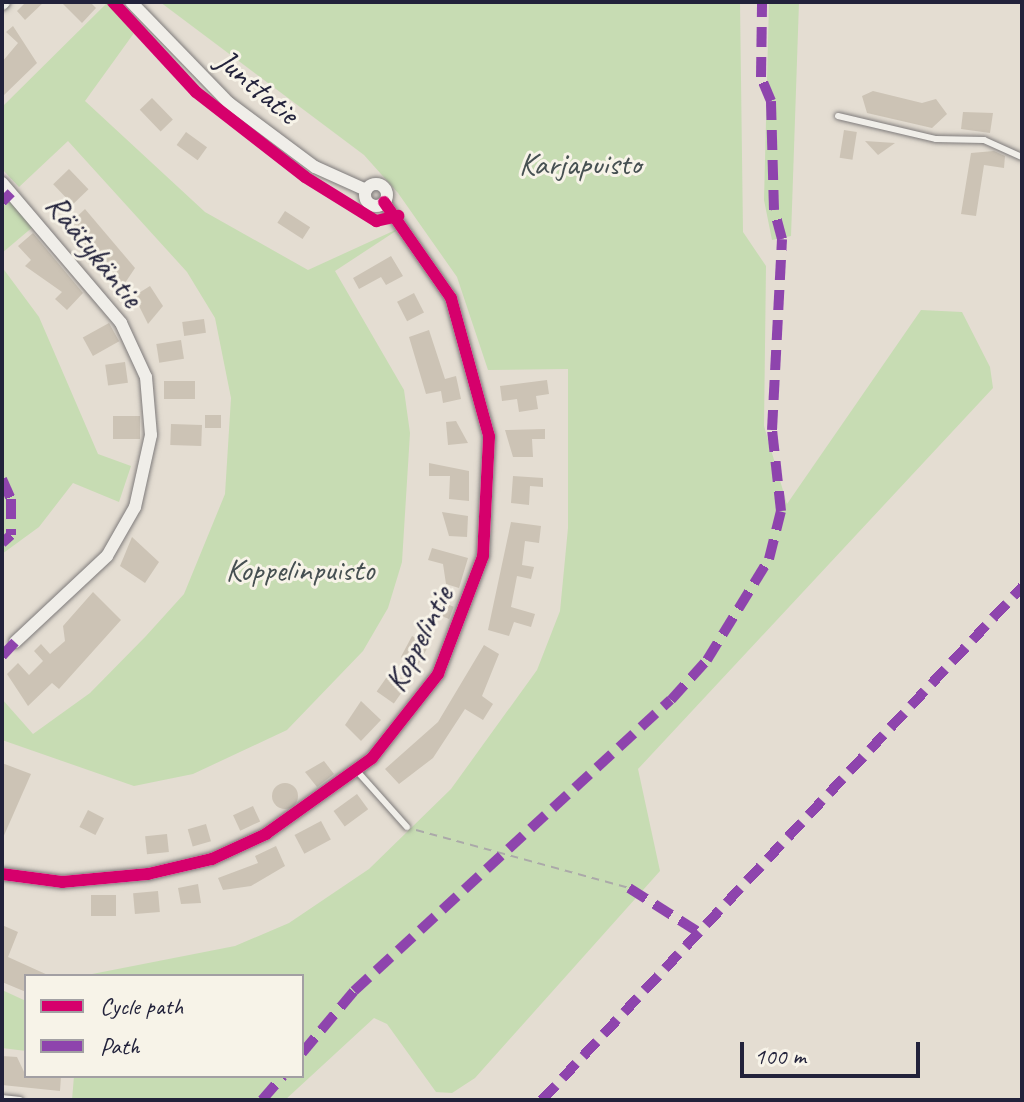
<!DOCTYPE html>
<meta charset="utf-8">
<style>
body{margin:0}
#map{position:relative;width:1024px;height:1102px;overflow:hidden;background:#e4ddd2;font-family:Caveat,sans-serif}
div>[style]{position:absolute}
[style*='--x']{left:calc(var(--x)*1px);top:calc(var(--y)*1px);width:calc(var(--w)*1px);rotate:calc(var(--a)*1deg)}
.green>*{inset:0;background:#c7dcb3}
.building>*{inset:0;background:#ccc3b5;transform-origin:0 0}
.round{border-radius:50%}
.path>*{height:2px;margin-top:-1px;transform-origin:0;background:repeating-linear-gradient(90deg,#aba9a9 0 8px,transparent 0 14px)}
.roads{filter:drop-shadow(0 0 2px #7e7b7b) drop-shadow(0 0 2px #7e7b7b)}
.lane>*{height:6px;margin:-3px;padding:0 3px;transform-origin:3px;border-radius:3px;background:#f0eee9}
.street>*{height:12px;margin:-6px;padding:0 6px;transform-origin:6px;border-radius:6px;background:#f0eee9}
.street>.ring{margin:-6px;padding:0;box-sizing:content-box;background:none;border:12px solid #f0eee9;border-radius:50%}
.quiet>*{height:10px;margin-top:-5px;transform-origin:0;background:repeating-linear-gradient(90deg,#8e44ad 0 20px,transparent 0 30px)}
.cycleway>*{height:12px;margin:-6px;padding:0 6px;transform-origin:6px;border-radius:6px;background:#d6006c}
span{translate:-50% -50%;white-space:nowrap;text-align:center;line-height:1.15;-webkit-text-stroke:6px #f7f3e8;paint-order:stroke}
.street-label{font-size:32px;color:#22223b}
.park-label{font-size:32px;color:#465052}
.frame{position:absolute;inset:0;border:4px solid #22223b;pointer-events:none}
.legend{position:absolute;left:24px;top:974px;width:280px;height:104px;box-sizing:border-box;background:#f7f3e8;border:2px solid #a29fa3;margin:0;padding:10px 14px;list-style:none;font-size:24px;color:#22223b}
.legend li{display:flex;align-items:center;gap:16px;height:40px}
.legend b{width:40px;border:2px solid #a29fa3}
.scale{position:absolute;left:740px;top:1042px;width:180px;height:36px;box-sizing:border-box;border:4px solid #22223b;border-top:0;padding-left:10px;font-size:24px;line-height:28px;white-space:nowrap;color:#22223b;-webkit-text-stroke:6px #f7f3e8;paint-order:stroke}
</style>
<div id="map">
<div class="green">
<div style="clip-path:polygon(108px 2px,117px 2px,134px 33px,85px 101px,205px 212px,308px 270px,402px 227px,335px 271px,404px 390px,410px 433px,402px 562px,388px 608px,363px 651px,287px 730px,193px 774px,134px 786px,2px 740px,2px 699px,33px 734px,90px 693px,146px 636px,184px 594px,225px 494px,231px 398px,215px 318px,187px 272px,68px 141px,19px 187px,2px 169px,2px 107px)"></div>
<div style="clip-path:polygon(160px 2px,740px 2px,743px 232px,766px 266px,764px 426px,787px 504px,921px 310px,962px 312px,990px 367px,993px 388px,638px 769px,660px 871px,475px 1078px,452px 1093px,436px 1092px,387px 1024px,374px 1018px,285px 1100px,72px 1100px,74px 1076px,302px 1076px,302px 976px,82px 976px,235px 946px,289px 923px,369px 869px,451px 789px,537px 670px,560px 611px,568px 528px,568px 369px,488px 370px,457px 277px,398px 193px,364px 155px)"></div>
<div style="clip-path:polygon(769px 2px,799px 2px,791px 236px,772px 240px,764px 200px)"></div>
<div style="clip-path:polygon(6px 198px,34px 226px,2px 253px,2px 202px)"></div>
<div style="clip-path:polygon(2px 267px,39px 317px,98px 454px,131px 466px,119px 502px,73px 483px,39px 527px,2px 554px)"></div>
<div style="clip-path:polygon(2px 990px,26px 1001px,26px 1051px,2px 1048px)"></div>
</div>
<div class="building">
<div style="clip-path:polygon(26px 2px,44px 2px,25px 20px,17px 11px)"></div>
<div style="clip-path:polygon(61px 2px,90px 2px,96px 8px,82px 23px)"></div>
<div style="clip-path:polygon(13px 26px,37px 63px,2px 97px,2px 62px,18px 43px,6px 32px)"></div>
<div style="clip-path:polygon(873px 91px,922px 103px,936px 99px,947px 114px,932px 128px,867px 113px,862px 96px)"></div>
<div style="left:152px;top:98px;width:30px;height:17px;rotate:46deg"></div>
<div style="clip-path:polygon(963px 112px,993px 113px,990px 133px,961px 129px)"></div>
<div style="left:844px;top:130px;width:13px;height:28px;rotate:9deg"></div>
<div style="left:186px;top:132px;width:26px;height:16px;rotate:36deg"></div>
<div style="clip-path:polygon(865px 141px,895px 143px,878px 155px)"></div>
<div style="clip-path:polygon(994px 151px,1005px 156px,1004px 168px,984px 165px,976px 216px,961px 214px,971px 153px)"></div>
<div style="left:69px;top:169px;width:28px;height:22px;rotate:46deg"></div>
<div style="clip-path:polygon(85px 209px,135px 268px,123px 286px,72px 234px,69px 224px)"></div>
<div style="left:285px;top:211px;width:30px;height:14px;rotate:33deg"></div>
<div style="clip-path:polygon(33px 233px,83px 293px,67px 310px,55px 299px,62px 292px,25px 266px,31px 260px,18px 246px)"></div>
<div style="clip-path:polygon(391px 256px,403px 276px,386px 285px,381px 277px,359px 289px,353px 278px)"></div>
<div style="clip-path:polygon(150px 286px,163px 306px,148px 324px,134px 296px)"></div>
<div style="left:414px;top:293px;width:22px;height:19px;rotate:63deg"></div>
<div style="left:204px;top:319px;width:14px;height:22px;rotate:82deg"></div>
<div style="left:109px;top:323px;width:21px;height:30px;rotate:61deg"></div>
<div style="clip-path:polygon(429px 330px,445px 379px,456px 376px,461px 399px,443px 403px,441px 391px,426px 394px,409px 337px)"></div>
<div style="left:181px;top:340px;width:19px;height:25px;rotate:81deg"></div>
<div style="left:125px;top:362px;width:21px;height:20px;rotate:82deg"></div>
<div style="clip-path:polygon(547px 380px,549px 394px,536px 396px,538px 409px,519px 412px,517px 399px,502px 401px,500px 386px)"></div>
<div style="left:195px;top:381px;width:18px;height:31px;rotate:90deg"></div>
<div style="left:205px;top:415px;width:16px;height:13px"></div>
<div style="left:113px;top:416px;width:27px;height:23px"></div>
<div style="clip-path:polygon(456px 421px,468px 443px,448px 445px,446px 422px)"></div>
<div style="left:171px;top:424px;width:31px;height:21px;rotate:2deg"></div>
<div style="clip-path:polygon(545px 429px,545px 439px,532px 439px,533px 457px,513px 457px,505px 430px)"></div>
<div style="clip-path:polygon(429px 463px,469px 471px,469px 501px,449px 499px,450px 476px,429px 476px)"></div>
<div style="clip-path:polygon(513px 476px,543px 478px,543px 487px,530px 486px,529px 505px,511px 503px)"></div>
<div style="clip-path:polygon(442px 512px,468px 516px,467px 537px,449px 536px)"></div>
<div style="clip-path:polygon(511px 522px,541px 526px,539px 543px,525px 541px,522px 565px,534px 567px,531px 579px,517px 576px,511px 607px,535px 614px,531px 627px,514px 622px,509px 636px,488px 630px)"></div>
<div style="clip-path:polygon(132px 537px,159px 562px,145px 583px,120px 566px)"></div>
<div style="clip-path:polygon(432px 548px,468px 558px,459px 588px,446px 584px,443px 564px,428px 560px)"></div>
<div style="clip-path:polygon(93px 592px,121px 620px,59px 689px,52px 683px,28px 706px,7px 674px,18px 663px,29px 675px,43px 661px,34px 651px,41px 644px,50px 654px,65px 641px,63px 626px)"></div>
<div style="left:436px;top:600px;width:19px;height:13px;rotate:21deg"></div>
<div style="left:412px;top:636px;width:19px;height:24px;rotate:28deg"></div>
<div style="clip-path:polygon(484px 645px,499px 654px,482px 696px,493px 704px,483px 720px,465px 709px,433px 758px,399px 784px,385px 769px,438px 722px)"></div>
<div style="left:391px;top:671px;width:21px;height:25px;rotate:35deg"></div>
<div style="clip-path:polygon(361px 701px,381px 720px,361px 741px,345px 725px)"></div>
<div style="clip-path:polygon(324px 761px,334px 774px,317px 787px,305px 772px)"></div>
<div style="clip-path:polygon(2px 763px,31px 774px,2px 840px)"></div>
<div class="round" style="left:272px;top:783px;width:26px;height:26px"></div>
<div style="left:357px;top:794px;width:19px;height:29px;rotate:54deg"></div>
<div style="left:253px;top:806px;width:17px;height:22px;rotate:65deg"></div>
<div style="left:88px;top:810px;width:18px;height:19px;rotate:27deg"></div>
<div style="left:321px;top:821px;width:21px;height:30px;rotate:62deg"></div>
<div style="left:206px;top:824px;width:18px;height:19px;rotate:74deg"></div>
<div style="left:167px;top:834px;width:18px;height:22px;rotate:84deg"></div>
<div style="clip-path:polygon(276px 846px,285px 866px,251px 886px,223px 890px,218px 878px,258px 863px,255px 856px)"></div>
<div style="clip-path:polygon(198px 884px,201px 903px,181px 904px,178px 888px)"></div>
<div style="left:158px;top:891px;width:21px;height:25px;rotate:85deg"></div>
<div style="left:91px;top:895px;width:25px;height:21px"></div>
<div style="clip-path:polygon(2px 925px,18px 932px,8px 957px,50px 976px,26px 976px,26px 992px,2px 982px)"></div>
<div style="clip-path:polygon(2px 1056px,17px 1057px,26px 1076px,61px 1076px,60px 1091px,2px 1085px)"></div>
</div>
<div class="path">
<div style="--x:416;--y:830;--w:221;--a:15.2"></div>
</div>
<div class="roads">
<div class="lane">
<div style="--x:838;--y:116;--w:101;--a:13.2"></div>
<div style="--x:936;--y:139;--w:48;--a:1.2"></div>
<div style="--x:984;--y:140;--w:42;--a:24.1"></div>
<div style="--x:357;--y:771;--w:75;--a:48.2"></div>
<div style="--x:2;--y:1098;--w:18;--a:6"></div>
</div>
<div class="street">
<div style="--x:131;--y:2;--w:141;--a:45.9"></div>
<div style="--x:229;--y:103;--w:107;--a:36.7"></div>
<div style="--x:315;--y:167;--w:56;--a:24.3"></div>
<div style="--x:2;--y:4;--w:3;--a:-45"></div>
<div style="--x:2;--y:183;--w:184;--a:49.6"></div>
<div style="--x:121;--y:323;--w:60;--a:65.2"></div>
<div style="--x:146;--y:377;--w:58;--a:85.1"></div>
<div style="--x:151;--y:435;--w:74;--a:102.5"></div>
<div style="--x:135;--y:507;--w:56;--a:119.7"></div>
<div style="--x:107;--y:556;--w:126;--a:136.9"></div>
<div class="ring" style="left:365px;top:184px;width:10px;height:10px"></div>
<div style="--x:2;--y:874;--w:61;--a:7.6"></div>
<div style="--x:62;--y:882;--w:86;--a:-5.3"></div>
<div style="--x:148;--y:874;--w:66;--a:-13.2"></div>
<div style="--x:212;--y:859;--w:60;--a:-24.8"></div>
<div style="--x:266;--y:834;--w:130;--a:-35.6"></div>
<div style="--x:372;--y:758;--w:107;--a:-51.8"></div>
<div style="--x:438;--y:674;--w:126;--a:-69.1"></div>
<div style="--x:483;--y:556;--w:120;--a:-87.1"></div>
<div style="--x:489;--y:436;--w:143;--a:-105.4"></div>
<div style="--x:451;--y:298;--w:117;--a:-124.9"></div>
</div>
</div>
<div class="quiet">
<div style="--x:2;--y:202;--w:13;--a:-45"></div>
<div style="--x:2;--y:479;--w:22;--a:66"></div>
<div style="--x:11;--y:499;--w:36;--a:90"></div>
<div style="--x:11;--y:535;--w:12;--a:138"></div>
<div style="--x:2;--y:656;--w:19;--a:-47"></div>
<div style="--x:629;--y:888;--w:84;--a:32.4"></div>
<div style="--x:302;--y:1053;--w:81;--a:-50"></div>
<div style="--x:354;--y:991;--w:430;--a:-42.6"></div>
<div style="--x:671;--y:700;--w:54;--a:-48"></div>
<div style="--x:707;--y:660;--w:119;--a:-58.5"></div>
<div style="--x:769;--y:559;--w:49;--a:-76"></div>
<div style="--x:781;--y:511;--w:81;--a:-96.3"></div>
<div style="--x:772;--y:430;--w:191;--a:-87"></div>
<div style="--x:782;--y:239;--w:30;--a:-105"></div>
<div style="--x:774;--y:210;--w:109;--a:-91.6"></div>
<div style="--x:771;--y:101;--w:26;--a:-113"></div>
<div style="--x:761;--y:77;--w:75;--a:-89.2"></div>
<div style="--x:262;--y:1100;--w:32;--a:-49"></div>
<div style="--x:542;--y:1100;--w:703;--a:-46.9"></div>
</div>
<div class="cycleway">
<div style="--x:113;--y:2;--w:122;--a:47.3"></div>
<div style="--x:196;--y:92;--w:138;--a:37.9"></div>
<div style="--x:305;--y:177;--w:84;--a:31.8"></div>
<div style="--x:376;--y:221;--w:23;--a:-13"></div>
<div style="--x:2;--y:874;--w:61;--a:7.6"></div>
<div style="--x:62;--y:882;--w:86;--a:-5.3"></div>
<div style="--x:148;--y:874;--w:66;--a:-13.2"></div>
<div style="--x:212;--y:859;--w:60;--a:-24.8"></div>
<div style="--x:266;--y:834;--w:130;--a:-35.6"></div>
<div style="--x:372;--y:758;--w:107;--a:-51.8"></div>
<div style="--x:438;--y:674;--w:126;--a:-69.1"></div>
<div style="--x:483;--y:556;--w:120;--a:-87.1"></div>
<div style="--x:489;--y:436;--w:143;--a:-105.4"></div>
<div style="--x:451;--y:298;--w:117;--a:-124.9"></div>
</div>
<div class="street-label">
<span style="left:257px;top:87px;rotate:40deg">Junttatie</span>
<span style="left:94px;top:251px;rotate:51deg">Räätykäntie</span>
<span style="left:419px;top:639px;rotate:-63deg">Koppelintie</span>
</div>
<div class="park-label">
<span style="left:580px;top:164px">Karjapuisto</span>
<span style="left:300px;top:570px">Koppelinpuisto</span>
</div>
<div class="frame"></div>
<ul class="legend">
<li><b style="height:10px;background:#d6006c"></b>Cycle path</li>
<li><b style="height:10px;background:#8e44ad"></b>Path</li>
</ul>
<div class="scale">100 m</div>
</div>
